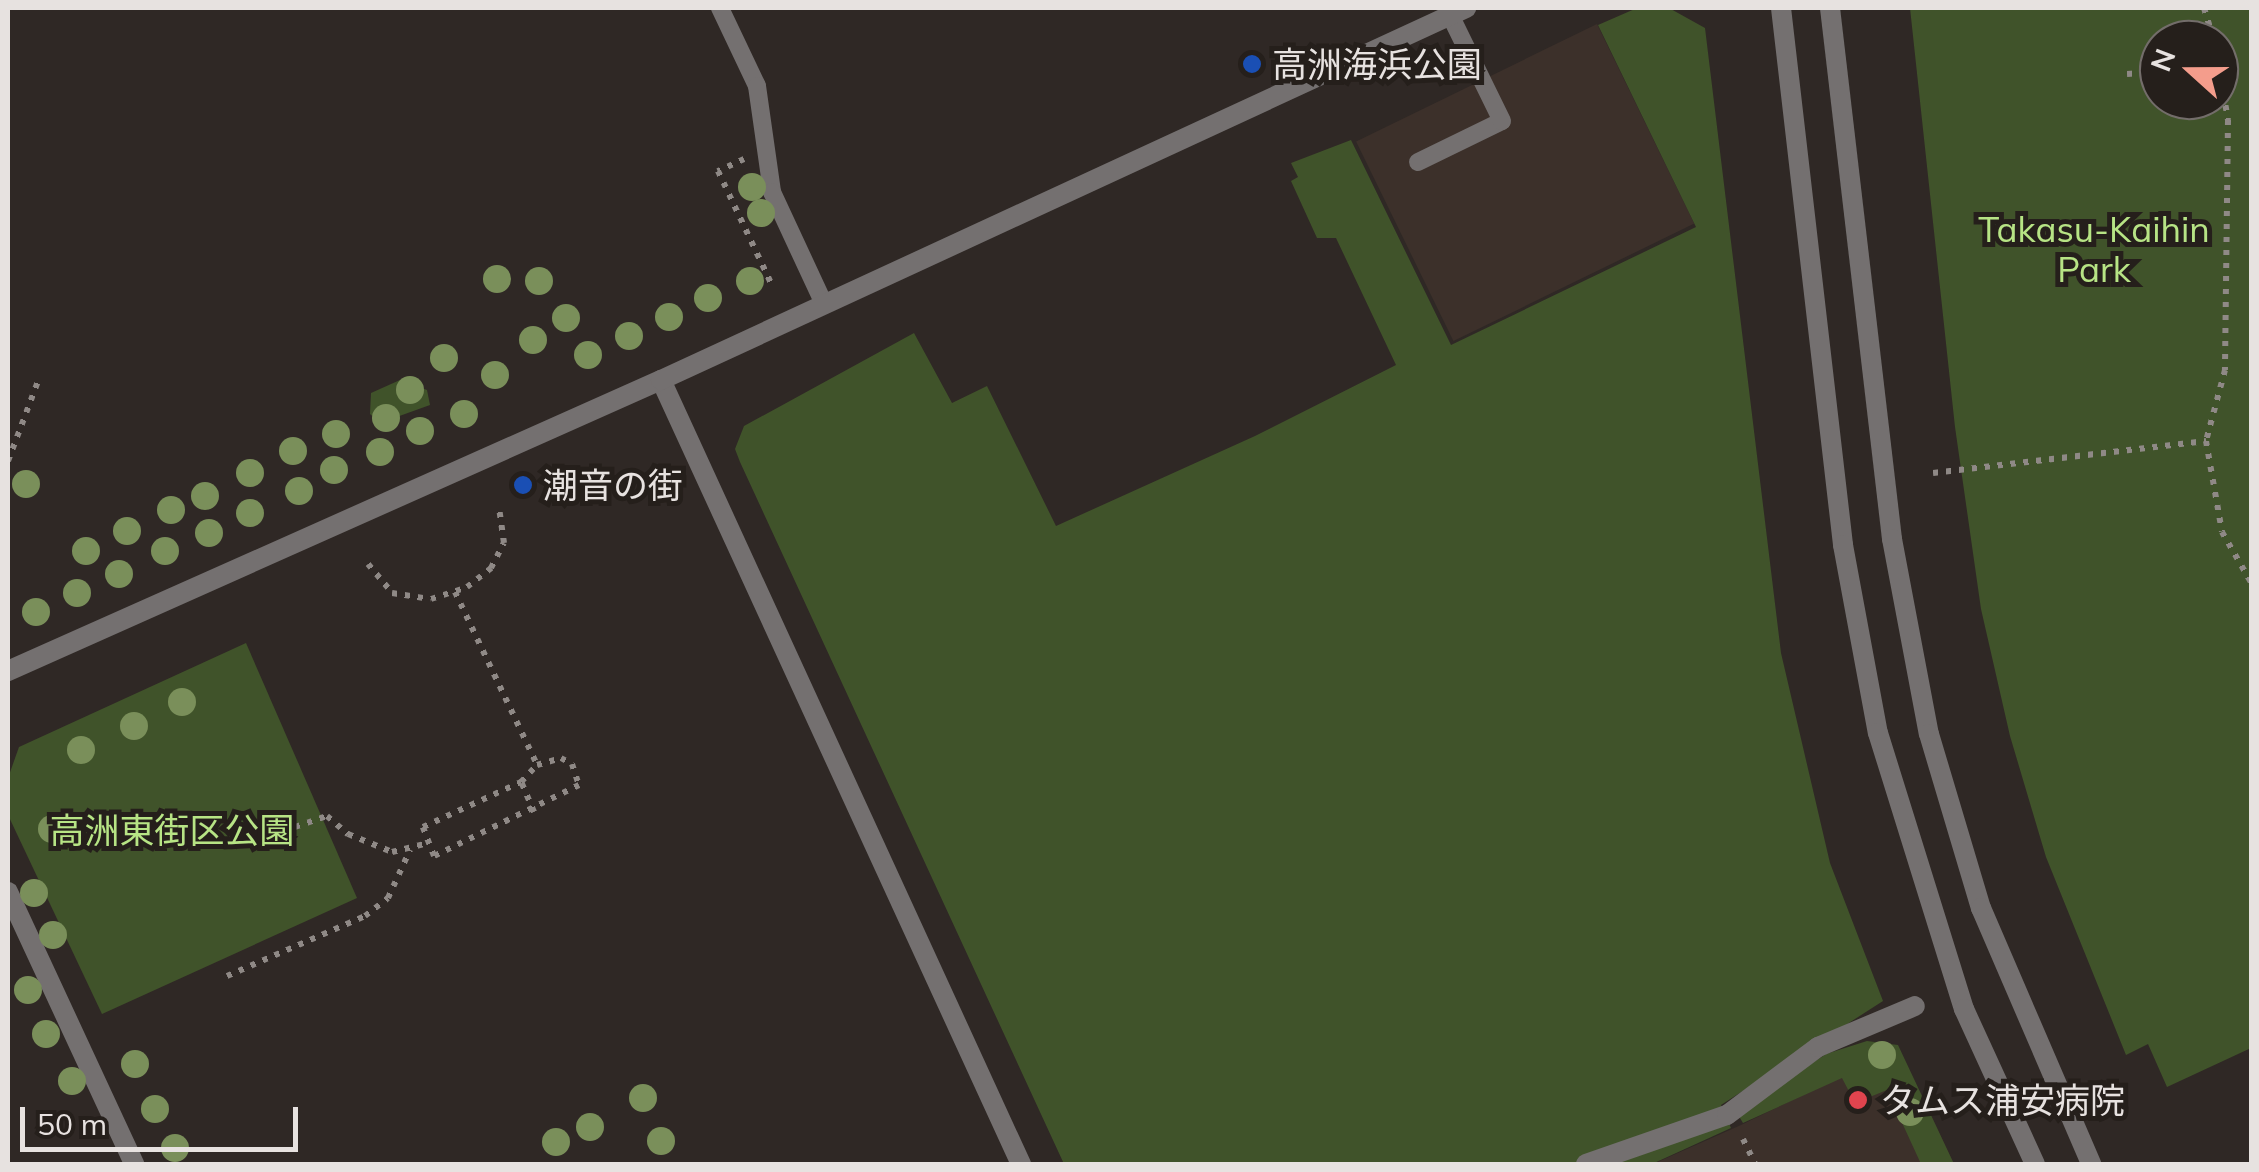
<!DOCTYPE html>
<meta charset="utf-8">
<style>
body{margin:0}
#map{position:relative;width:2259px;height:1172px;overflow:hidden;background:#2f2825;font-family:Mulish,"Noto Sans JP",sans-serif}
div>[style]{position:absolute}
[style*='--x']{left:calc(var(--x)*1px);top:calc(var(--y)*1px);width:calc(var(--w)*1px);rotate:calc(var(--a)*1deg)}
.built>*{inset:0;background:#3c302a;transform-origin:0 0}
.green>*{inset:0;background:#40532a}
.path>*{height:6px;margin-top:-3px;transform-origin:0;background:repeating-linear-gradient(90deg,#8f8986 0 5px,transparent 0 13px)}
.service>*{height:18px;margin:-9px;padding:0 9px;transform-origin:9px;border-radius:9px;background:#747070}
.pedestrian>*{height:20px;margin:-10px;padding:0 10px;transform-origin:10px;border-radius:10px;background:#747070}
.tertiary>*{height:20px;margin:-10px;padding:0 10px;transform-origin:10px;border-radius:10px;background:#747070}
.trees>*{width:28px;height:28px;margin:-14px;border-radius:50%;background:#7a8f5a}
.dots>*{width:28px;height:28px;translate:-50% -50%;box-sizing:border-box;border:5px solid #251f1b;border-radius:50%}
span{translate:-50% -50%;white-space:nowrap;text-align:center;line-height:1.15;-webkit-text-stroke:10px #251f1b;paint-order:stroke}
.poi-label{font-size:35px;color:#e7e2e0}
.left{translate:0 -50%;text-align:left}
.park-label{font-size:35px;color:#b7e485}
.frame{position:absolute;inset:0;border:10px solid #e7e2e0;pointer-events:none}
.north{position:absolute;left:2139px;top:20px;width:100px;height:100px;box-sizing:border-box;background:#251f1b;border:2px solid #736d6a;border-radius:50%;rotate:291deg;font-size:28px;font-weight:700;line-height:40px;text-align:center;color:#e7e2e0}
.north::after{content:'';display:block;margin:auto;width:35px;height:45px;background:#f49d8c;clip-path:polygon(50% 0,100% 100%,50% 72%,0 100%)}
.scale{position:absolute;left:20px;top:1107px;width:278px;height:45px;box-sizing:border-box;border:5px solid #e7e2e0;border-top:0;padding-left:12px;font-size:30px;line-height:35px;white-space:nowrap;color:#e7e2e0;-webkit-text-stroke:8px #251f1b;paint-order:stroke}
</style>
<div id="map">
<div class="built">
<div style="left:1597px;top:24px;width:222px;height:268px;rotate:64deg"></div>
<div style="clip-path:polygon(1899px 1048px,1954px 1164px,1653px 1164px,1741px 1125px)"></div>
</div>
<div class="green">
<div style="clip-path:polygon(1637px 8px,1669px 8px,1705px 28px,1781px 653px,1830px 863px,1883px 1001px,1721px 1105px,1731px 1128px,1652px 1164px,1064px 1164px,740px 462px,735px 449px,744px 426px,914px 333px,952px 403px,987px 386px,1056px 526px,1255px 436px,1396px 365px,1336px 238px,1317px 238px,1291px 181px,1298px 177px,1291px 163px,1351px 140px,1451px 345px,1696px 227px,1598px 25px)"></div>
<div style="clip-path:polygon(evenodd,1910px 8px,2251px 8px,2251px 1048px,2167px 1087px,2148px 1044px,2126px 1055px,2046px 857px,2010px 736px,1981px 609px,1955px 427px,1910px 8px,2159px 40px,2219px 40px,2219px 100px,2159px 100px,2159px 40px)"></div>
<div style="clip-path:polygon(400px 380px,427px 390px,430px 405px,380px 423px,370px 414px,371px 393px)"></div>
<div style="clip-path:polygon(246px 643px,357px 898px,102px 1014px,8px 815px,8px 778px,19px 747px)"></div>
<div style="clip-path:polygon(1867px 1041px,1898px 1045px,1954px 1164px,1921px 1164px,1887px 1090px,1855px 1103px,1842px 1078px,1743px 1123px,1737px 1113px,1826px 1054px)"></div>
</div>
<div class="path">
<div style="--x:2204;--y:8;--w:34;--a:73"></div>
<div style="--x:2219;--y:67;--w:54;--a:80.4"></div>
<div style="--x:2228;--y:120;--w:250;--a:90.7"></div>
<div style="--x:2225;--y:370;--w:73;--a:105"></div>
<div style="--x:2206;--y:441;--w:92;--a:80"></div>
<div style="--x:2222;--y:532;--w:60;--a:60"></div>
<div style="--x:2127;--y:74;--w:32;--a:-4"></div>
<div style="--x:744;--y:159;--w:29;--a:155"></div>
<div style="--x:718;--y:171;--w:124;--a:64.7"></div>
<div style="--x:8;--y:461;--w:85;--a:-69.4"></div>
<div style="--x:1933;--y:473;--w:275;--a:-6.7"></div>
<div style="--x:368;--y:564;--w:38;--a:50"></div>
<div style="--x:392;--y:593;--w:39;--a:9"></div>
<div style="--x:431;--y:599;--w:38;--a:-18"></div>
<div style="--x:467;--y:587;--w:31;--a:-38"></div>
<div style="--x:491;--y:568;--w:28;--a:-63"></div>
<div style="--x:504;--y:543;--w:37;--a:-98"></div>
<div style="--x:455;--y:592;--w:191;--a:64.6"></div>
<div style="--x:537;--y:765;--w:25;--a:-16"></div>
<div style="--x:561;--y:758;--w:13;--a:29"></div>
<div style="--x:572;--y:764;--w:22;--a:72"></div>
<div style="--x:579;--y:785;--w:161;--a:153.9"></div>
<div style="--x:434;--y:856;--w:31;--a:-111"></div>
<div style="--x:423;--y:827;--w:108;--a:-24.7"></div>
<div style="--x:534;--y:812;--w:33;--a:-113"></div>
<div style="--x:521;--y:782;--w:23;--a:-47"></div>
<div style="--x:295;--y:827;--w:34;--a:-19"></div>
<div style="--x:327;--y:816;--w:28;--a:41"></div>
<div style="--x:348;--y:834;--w:48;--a:22.2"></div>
<div style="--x:392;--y:852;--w:38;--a:-14"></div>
<div style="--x:227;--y:976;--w:150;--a:-23.5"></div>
<div style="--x:365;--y:916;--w:29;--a:-38"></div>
<div style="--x:388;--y:898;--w:53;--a:-65.4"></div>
<div style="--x:1743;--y:1139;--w:28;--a:64"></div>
</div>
<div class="service">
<div style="--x:720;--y:8;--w:86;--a:64.6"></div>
<div style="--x:757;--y:86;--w:107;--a:81.9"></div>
<div style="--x:772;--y:192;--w:123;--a:65.1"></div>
<div style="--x:1418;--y:162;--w:93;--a:-26"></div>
<div style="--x:1502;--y:121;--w:118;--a:-116.1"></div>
</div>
<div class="pedestrian">
<div style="--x:1586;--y:1164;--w:149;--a:-19.2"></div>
<div style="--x:1727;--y:1115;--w:114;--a:-36.8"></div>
<div style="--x:1818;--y:1047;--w:105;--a:-22.9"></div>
</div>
<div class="tertiary">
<div style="--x:1781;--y:8;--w:541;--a:83.41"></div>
<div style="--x:1843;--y:545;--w:191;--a:79.5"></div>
<div style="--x:1878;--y:733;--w:289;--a:72.7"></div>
<div style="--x:1964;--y:1009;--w:170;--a:65.4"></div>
<div style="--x:1830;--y:8;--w:535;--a:83.34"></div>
<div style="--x:1892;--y:539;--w:198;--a:79.3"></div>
<div style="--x:1929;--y:734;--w:182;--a:73.4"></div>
<div style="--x:1981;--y:908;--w:279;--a:66.7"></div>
<div style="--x:661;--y:380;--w:863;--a:65.34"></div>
<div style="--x:8;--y:671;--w:715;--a:-24.02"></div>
<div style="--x:661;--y:380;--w:887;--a:-24.8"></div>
<div style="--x:8;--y:892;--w:300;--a:65.1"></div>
</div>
<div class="trees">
<div style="left:752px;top:187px"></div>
<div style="left:761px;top:213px"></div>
<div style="left:497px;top:279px"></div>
<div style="left:539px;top:281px"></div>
<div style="left:750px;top:281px"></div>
<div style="left:708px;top:298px"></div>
<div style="left:669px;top:317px"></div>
<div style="left:566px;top:318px"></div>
<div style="left:629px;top:336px"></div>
<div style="left:533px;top:340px"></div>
<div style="left:588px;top:355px"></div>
<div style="left:444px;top:358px"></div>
<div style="left:495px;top:375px"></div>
<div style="left:410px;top:390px"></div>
<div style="left:464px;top:414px"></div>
<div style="left:386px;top:418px"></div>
<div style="left:420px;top:431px"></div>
<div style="left:336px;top:434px"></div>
<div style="left:293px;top:451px"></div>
<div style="left:380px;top:452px"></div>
<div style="left:334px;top:470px"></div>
<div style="left:250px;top:473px"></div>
<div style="left:26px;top:484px"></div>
<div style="left:299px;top:491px"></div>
<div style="left:205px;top:496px"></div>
<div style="left:171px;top:510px"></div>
<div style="left:250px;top:513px"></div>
<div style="left:127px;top:531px"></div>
<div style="left:209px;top:533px"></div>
<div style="left:86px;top:551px"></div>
<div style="left:165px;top:551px"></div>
<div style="left:119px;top:574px"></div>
<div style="left:77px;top:593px"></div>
<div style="left:36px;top:612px"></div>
<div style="left:182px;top:702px"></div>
<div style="left:134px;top:726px"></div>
<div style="left:81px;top:750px"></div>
<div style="left:52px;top:829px"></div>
<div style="left:34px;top:893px"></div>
<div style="left:53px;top:935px"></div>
<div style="left:28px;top:990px"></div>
<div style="left:46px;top:1034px"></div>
<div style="left:1882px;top:1055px"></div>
<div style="left:135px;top:1064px"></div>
<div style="left:72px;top:1081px"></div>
<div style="left:643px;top:1098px"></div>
<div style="left:155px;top:1109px"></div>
<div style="left:1910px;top:1112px"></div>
<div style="left:590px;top:1127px"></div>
<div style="left:661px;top:1141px"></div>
<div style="left:556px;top:1142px"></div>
<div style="left:175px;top:1148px"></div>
</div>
<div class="dots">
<div style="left:1252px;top:64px;background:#1a4fb4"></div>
<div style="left:523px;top:485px;background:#1a4fb4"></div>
<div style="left:1858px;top:1100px;background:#e0444e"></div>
</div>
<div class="poi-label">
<span class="left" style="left:1272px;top:64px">高洲海浜公園</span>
<span class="left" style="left:543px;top:485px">潮音の街</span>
<span class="left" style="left:1880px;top:1100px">タムス浦安病院</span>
</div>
<div class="park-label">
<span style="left:2094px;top:249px">Takasu-Kaihin<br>Park</span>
<span style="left:172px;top:830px">高洲東街区公園</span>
</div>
<div class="frame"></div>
<div class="north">N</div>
<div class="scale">50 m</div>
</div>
